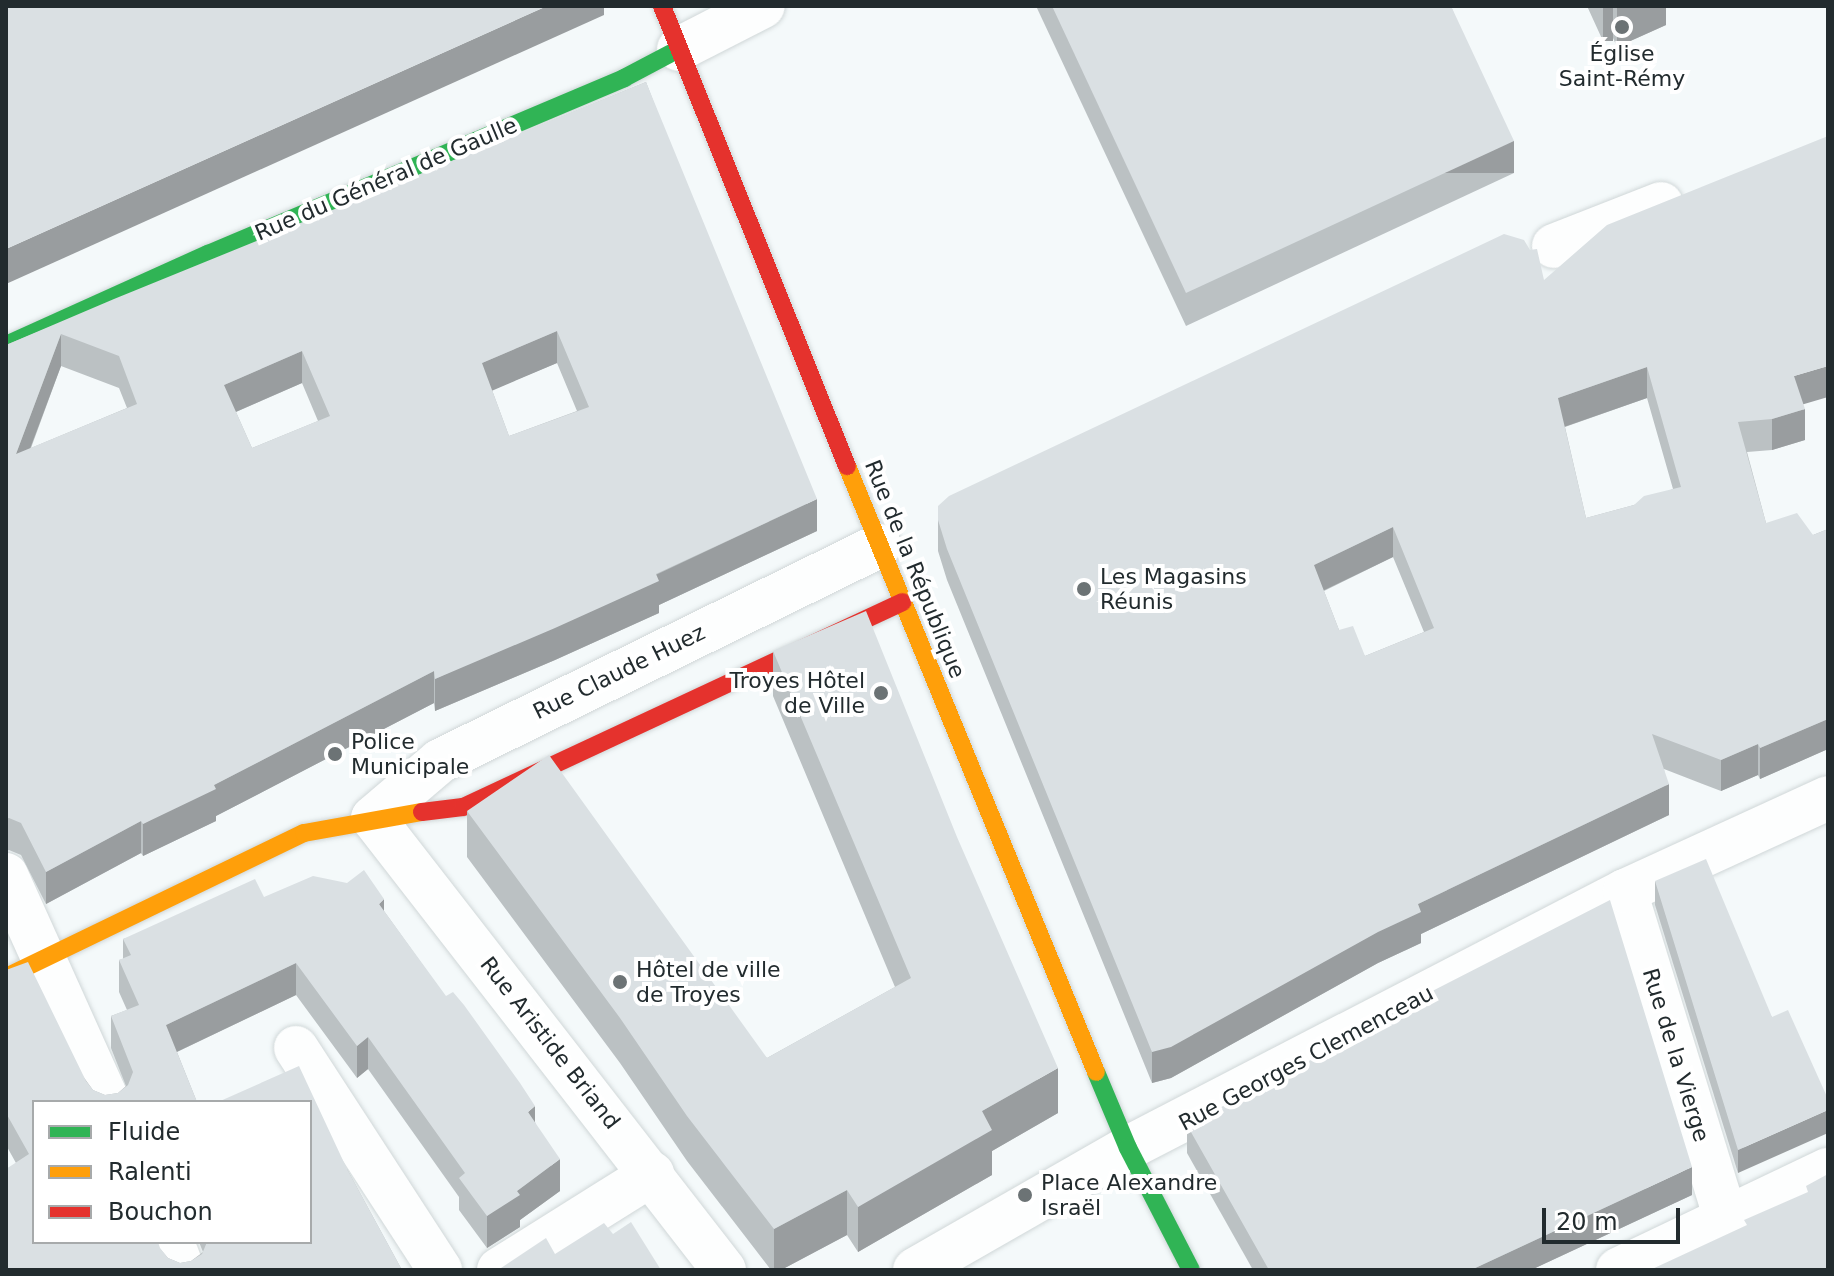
<!DOCTYPE html>
<meta charset="utf-8">
<style>
body{margin:0}
#map{position:relative;width:1834px;height:1276px;overflow:hidden;background:#f4f9fa;font-family:"DejaVu Sans",sans-serif}
div>[style]{position:absolute}
[style*='--x']{left:calc(var(--x)*1px);top:calc(var(--y)*1px);width:calc(var(--w)*1px);rotate:calc(var(--a)*1deg)}
.roads{filter:drop-shadow(0 0 2px #d0d7d8) drop-shadow(0 0 2px #d0d7d8)}
.street>*{height:44px;margin:-22px;padding:0 22px;transform-origin:22px;border-radius:22px;background:#fdfefe}
.fast>*{height:18px;margin:-9px;padding:0 9px;transform-origin:9px;border-radius:9px;background:#30b455}
.slow>*{height:18px;margin:-9px;padding:0 9px;transform-origin:9px;border-radius:9px;background:#ff9f0a}
.jam>*{height:18px;margin:-9px;padding:0 9px;transform-origin:9px;border-radius:9px;background:#e5322d}
.wall>*{inset:0;background:#bbc1c3}
.shaded-wall>*{inset:0;background:#999d9f;transform-origin:0 0}
.building>*{inset:0;background:#dae0e3}
.dots>*{width:22px;height:22px;translate:-50% -50%;box-sizing:border-box;border:4px solid #fff;border-radius:50%}
span{translate:-50% -50%;white-space:nowrap;text-align:center;line-height:1.15;-webkit-text-stroke:8px #fff;paint-order:stroke}
.poi-label{font-size:22px;color:#222b2e}
.left{translate:0 -50%;text-align:left}
.right{translate:-100% -50%;text-align:right}
.street-label{font-size:22px;color:#222b2e}
.frame{position:absolute;inset:0;border:8px solid #222b2e;pointer-events:none}
.legend{position:absolute;left:32px;top:1100px;width:280px;height:144px;box-sizing:border-box;background:#fff;border:2px solid #a7aaab;margin:0;padding:10px 14px;list-style:none;font-size:24px;color:#222b2e}
.legend li{display:flex;align-items:center;gap:16px;height:40px}
.legend b{width:40px;border:2px solid #a7aaab}
.scale{position:absolute;left:1542px;top:1208px;width:138px;height:36px;box-sizing:border-box;border:4px solid #222b2e;border-top:0;padding-left:10px;font-size:24px;line-height:28px;white-space:nowrap;color:#222b2e;-webkit-text-stroke:6px #fff;paint-order:stroke}
</style>
<div id="map">
<div class="roads">
<div class="street">
<div style="--x:679;--y:49;--w:94;--a:-27.1"></div>
<div style="--x:1554;--y:246;--w:115;--a:-21.4"></div>
<div style="--x:6;--y:875;--w:249;--a:65.8"></div>
<div style="--x:1625;--y:891;--w:343;--a:72.9"></div>
<div style="--x:296;--y:1048;--w:265;--a:57"></div>
<div style="--x:172;--y:1242;--w:30;--a:69"></div>
<div style="--x:499;--y:1270;--w:181;--a:-32.1"></div>
<div style="--x:724;--y:1270;--w:572;--a:-127.83"></div>
<div style="--x:373;--y:818;--w:88;--a:-40.4"></div>
<div style="--x:440;--y:761;--w:489;--a:-26.1"></div>
<div style="--x:915;--y:1270;--w:245;--a:-29.8"></div>
<div style="--x:1128;--y:1148;--w:560;--a:-27.34"></div>
<div style="--x:1625;--y:891;--w:223;--a:-24.6"></div>
<div style="--x:1618;--y:1270;--w:233;--a:-25.5"></div>
</div>
<div class="fast">
<div style="--x:6;--y:345;--w:222;--a:-24.3"></div>
<div style="--x:208;--y:254;--w:452;--a:-22.9"></div>
<div style="--x:624;--y:78;--w:62;--a:-27.8"></div>
<div style="--x:1096;--y:1072;--w:82;--a:67.2"></div>
<div style="--x:1128;--y:1148;--w:137;--a:62.7"></div>
</div>
<div class="slow">
<div style="--x:847;--y:466;--w:655;--a:67.66"></div>
<div style="--x:6;--y:977;--w:331;--a:-25.8"></div>
<div style="--x:304;--y:833;--w:120;--a:-10.1"></div>
</div>
<div class="jam">
<div style="--x:662;--y:6;--w:496;--a:68.1"></div>
<div style="--x:422;--y:812;--w:41;--a:-7"></div>
<div style="--x:463;--y:807;--w:485;--a:-25"></div>
</div>
</div>
<div class="wall">
<div style="clip-path:polygon(1036px 6px,1451px 6px,1514px 173px,1186px 326px)"></div>
<div style="clip-path:polygon(1587px 6px,1666px 6px,1666px 25px,1617px 47px,1613px 38px,1603px 41px)"></div>
<div style="clip-path:polygon(evenodd,646px 82px,817px 531px,659px 605px,659px 613px,555px 660px,435px 711px,434px 703px,216px 816px,216px 821px,143px 856px,141px 853px,46px 904px,21px 855px,9px 850px,6px 851px,6px 345px,646px 82px,557px 363px,577px 411px,509px 436px,492px 390px,557px 363px,646px 82px,61px 366px,119px 388px,127px 408px,31px 448px,61px 366px,646px 82px,302px 383px,318px 421px,252px 448px,236px 412px,302px 383px)"></div>
<div style="clip-path:polygon(evenodd,1544px 280px,1803px 404px,1805px 440px,1772px 450px,1747px 452px,1766px 523px,1813px 535px,1828px 529px,1828px 749px,1760px 779px,1758px 775px,1721px 791px,1664px 769px,1669px 815px,1421px 934px,1421px 943px,1378px 963px,1171px 1078px,1152px 1083px,947px 580px,938px 551px,938px 520px,1544px 280px,1647px 398px,1673px 489px,1634px 505px,1586px 518px,1565px 427px,1647px 398px,1544px 280px,1393px 557px,1424px 632px,1365px 656px,1339px 630px,1324px 591px,1393px 557px)"></div>
<div style="clip-path:polygon(773px 651px,1058px 1113px,992px 1151px,992px 1175px,858px 1252px,847px 1235px,781px 1270px,771px 1270px,687px 1161px,620px 1063px,467px 857px,467px 811px,767px 1058px,895px 987px,773px 696px)"></div>
<div style="clip-path:polygon(1655px 881px,1772px 1017px,1738px 1173px,1655px 905px)"></div>
<div style="clip-path:polygon(264px 897px,384px 911px,535px 1122px,560px 1191px,520px 1220px,520px 1227px,487px 1248px,459px 1210px,459px 1197px,368px 1069px,357px 1078px,296px 995px,177px 1052px,197px 1102px,34px 1102px,168px 1258px,180px 1263px,191px 1261px,203px 1252px,199px 1242px,310px 1242px,347px 1169px,402px 1270px,6px 1270px,16px 1163px,6px 1145px,6px 970px,93px 1090px,105px 1095px,118px 1093px,126px 1086px,111px 1048px,111px 1016px,127px 1010px,119px 992px,119px 960px,123px 959px,123px 939px)"></div>
<div style="clip-path:polygon(1187px 1125px,1692px 1195px,1531px 1270px,1253px 1270px,1187px 1153px)"></div>
</div>
<div class="shaded-wall">
<div style="clip-path:polygon(547px 6px,604px 6px,604px 15px,6px 284px,6px 249px)"></div>
<div style="left:1603px;top:6px;width:10px;height:35px"></div>
<div style="clip-path:polygon(1617px 6px,1666px 6px,1666px 25px,1617px 47px)"></div>
<div style="left:1514px;top:141px;width:32px;height:362px;rotate:90deg"></div>
<div style="clip-path:polygon(557px 331px,557px 363px,482px 395px,482px 363px)"></div>
<div style="clip-path:polygon(61px 334px,61px 366px,16px 486px,16px 454px)"></div>
<div style="clip-path:polygon(302px 351px,302px 383px,224px 417px,224px 385px)"></div>
<div style="clip-path:polygon(1828px 366px,1828px 397px,1794px 407px,1794px 376px)"></div>
<div style="clip-path:polygon(1647px 367px,1647px 398px,1558px 429px,1558px 398px)"></div>
<div style="clip-path:polygon(1805px 409px,1805px 440px,1772px 450px,1772px 419px)"></div>
<div style="clip-path:polygon(817px 499px,817px 531px,659px 605px,659px 613px,555px 660px,435px 711px,435px 679px)"></div>
<div style="clip-path:polygon(1393px 527px,1393px 557px,1314px 595px,1314px 565px)"></div>
<div style="clip-path:polygon(434px 671px,434px 703px,216px 816px,216px 821px,143px 856px,143px 824px,214px 785px)"></div>
<div style="clip-path:polygon(1828px 719px,1828px 749px,1760px 779px,1760px 748px)"></div>
<div style="clip-path:polygon(1758px 744px,1758px 775px,1721px 791px,1721px 760px)"></div>
<div style="clip-path:polygon(1669px 784px,1669px 815px,1421px 934px,1421px 943px,1378px 963px,1171px 1078px,1152px 1083px,1152px 1052px,1418px 904px)"></div>
<div style="clip-path:polygon(141px 821px,141px 853px,46px 904px,46px 872px)"></div>
<div style="clip-path:polygon(384px 899px,384px 931px,379px 904px)"></div>
<div style="left:8px;top:909px;width:32px;height:2px;rotate:90deg"></div>
<div style="clip-path:polygon(296px 963px,296px 995px,166px 1057px,166px 1025px)"></div>
<div style="clip-path:polygon(368px 1037px,368px 1069px,357px 1078px,357px 1046px)"></div>
<div style="clip-path:polygon(1058px 1068px,1058px 1113px,992px 1151px,992px 1175px,858px 1252px,858px 1207px,982px 1111px)"></div>
<div style="clip-path:polygon(535px 1106px,535px 1138px,528px 1112px)"></div>
<div style="clip-path:polygon(1828px 1110px,1828px 1133px,1738px 1173px,1738px 1150px)"></div>
<div style="clip-path:polygon(560px 1159px,560px 1191px,520px 1220px,520px 1227px,487px 1248px,487px 1216px,517px 1191px)"></div>
<div style="clip-path:polygon(1692px 1167px,1692px 1195px,1531px 1270px,1471px 1270px)"></div>
<div style="clip-path:polygon(847px 1190px,847px 1235px,781px 1270px,774px 1270px,774px 1229px)"></div>
</div>
<div class="building">
<div style="clip-path:polygon(6px 6px,547px 6px,6px 249px)"></div>
<div style="clip-path:polygon(1052px 6px,1451px 6px,1514px 141px,1186px 293px)"></div>
<div style="clip-path:polygon(evenodd,646px 82px,817px 499px,656px 574px,659px 581px,555px 628px,435px 679px,434px 671px,214px 785px,216px 789px,143px 824px,141px 821px,46px 872px,21px 823px,9px 818px,6px 819px,6px 345px,114px 299px,646px 82px,557px 331px,589px 407px,509px 436px,482px 363px,557px 331px,646px 82px,61px 334px,119px 356px,137px 404px,16px 454px,61px 334px,646px 82px,302px 351px,330px 416px,252px 448px,224px 385px,302px 351px)"></div>
<div style="clip-path:polygon(evenodd,1828px 136px,1828px 366px,1794px 376px,1805px 409px,1772px 419px,1738px 422px,1766px 523px,1797px 513px,1813px 535px,1828px 529px,1828px 719px,1760px 748px,1758px 744px,1721px 760px,1652px 734px,1669px 784px,1418px 904px,1421px 912px,1378px 932px,1171px 1047px,1152px 1052px,947px 549px,938px 520px,938px 506px,949px 496px,1504px 234px,1524px 240px,1530px 250px,1537px 249px,1544px 280px,1607px 225px,1828px 136px,1647px 367px,1681px 487px,1644px 496px,1634px 505px,1586px 518px,1558px 398px,1647px 367px,1828px 136px,1393px 527px,1434px 628px,1365px 656px,1353px 626px,1339px 630px,1314px 565px,1393px 527px)"></div>
<div style="clip-path:polygon(866px 611px,957px 837px,1058px 1068px,982px 1111px,992px 1130px,858px 1207px,847px 1190px,774px 1229px,687px 1116px,620px 1018px,467px 811px,549px 755px,767px 1058px,911px 978px,773px 651px)"></div>
<div style="clip-path:polygon(1706px 859px,1772px 1017px,1788px 1010px,1828px 1099px,1828px 1110px,1738px 1150px,1655px 881px)"></div>
<div style="clip-path:polygon(364px 870px,384px 899px,379px 904px,446px 996px,453px 992px,464px 1005px,520px 1083px,535px 1106px,528px 1112px,560px 1159px,517px 1191px,520px 1195px,487px 1216px,459px 1178px,465px 1173px,368px 1037px,357px 1046px,296px 963px,166px 1025px,197px 1102px,34px 1102px,34px 1242px,158px 1242px,160px 1248px,168px 1258px,180px 1263px,191px 1261px,202px 1254px,207px 1242px,310px 1242px,310px 1102px,218px 1102px,299px 1066px,347px 1169px,402px 1270px,6px 1270px,6px 1169px,29px 1154px,6px 1113px,6px 970px,28px 962px,86px 1081px,93px 1090px,105px 1095px,118px 1093px,128px 1085px,133px 1072px,111px 1016px,139px 1005px,119px 960px,131px 955px,123px 939px,255px 879px,264px 897px,313px 876px,347px 883px)"></div>
<div style="clip-path:polygon(1610px 900px,1692px 1167px,1471px 1270px,1269px 1270px,1187px 1125px,1326px 1052px,1407px 1004px)"></div>
<div style="clip-path:polygon(1828px 1174px,1828px 1270px,1650px 1270px,1747px 1225px,1744px 1220px,1808px 1192px,1806px 1186px)"></div>
<div style="clip-path:polygon(631px 1222px,661px 1270px,498px 1270px,546px 1238px,555px 1254px,604px 1223px,613px 1234px)"></div>
</div>
<div class="dots">
<div style="left:1622px;top:27px;background:#6c7375"></div>
<div style="left:1084px;top:589px;background:#6c7375"></div>
<div style="left:881px;top:693px;background:#6c7375"></div>
<div style="left:335px;top:754px;background:#6c7375"></div>
<div style="left:620px;top:982px;background:#6c7375"></div>
<div style="left:1025px;top:1195px;background:#6c7375"></div>
</div>
<div class="poi-label">
<span style="left:1622px;top:66px">Église<br>Saint-Rémy</span>
<span class="left" style="left:1100px;top:589px">Les Magasins<br>Réunis</span>
<span class="right" style="left:865px;top:693px">Troyes Hôtel<br>de Ville</span>
<span class="left" style="left:351px;top:754px">Police<br>Municipale</span>
<span class="left" style="left:636px;top:982px">Hôtel de ville<br>de Troyes</span>
<span class="left" style="left:1041px;top:1195px">Place Alexandre<br>Israël</span>
</div>
<div class="street-label">
<span style="left:386px;top:179px;rotate:-23deg">Rue du Général de Gaulle</span>
<span style="left:915px;top:569px;rotate:68deg">Rue de la République</span>
<span style="left:619px;top:672px;rotate:-26deg">Rue Claude Huez</span>
<span style="left:550px;top:1043px;rotate:52deg">Rue Aristide Briand</span>
<span style="left:1676px;top:1055px;rotate:73deg">Rue de la Vierge</span>
<span style="left:1306px;top:1058px;rotate:-28deg">Rue Georges Clemenceau</span>
</div>
<div class="frame"></div>
<ul class="legend">
<li><b style="height:10px;background:#30b455"></b>Fluide</li>
<li><b style="height:10px;background:#ff9f0a"></b>Ralenti</li>
<li><b style="height:10px;background:#e5322d"></b>Bouchon</li>
</ul>
<div class="scale">20 m</div>
</div>
